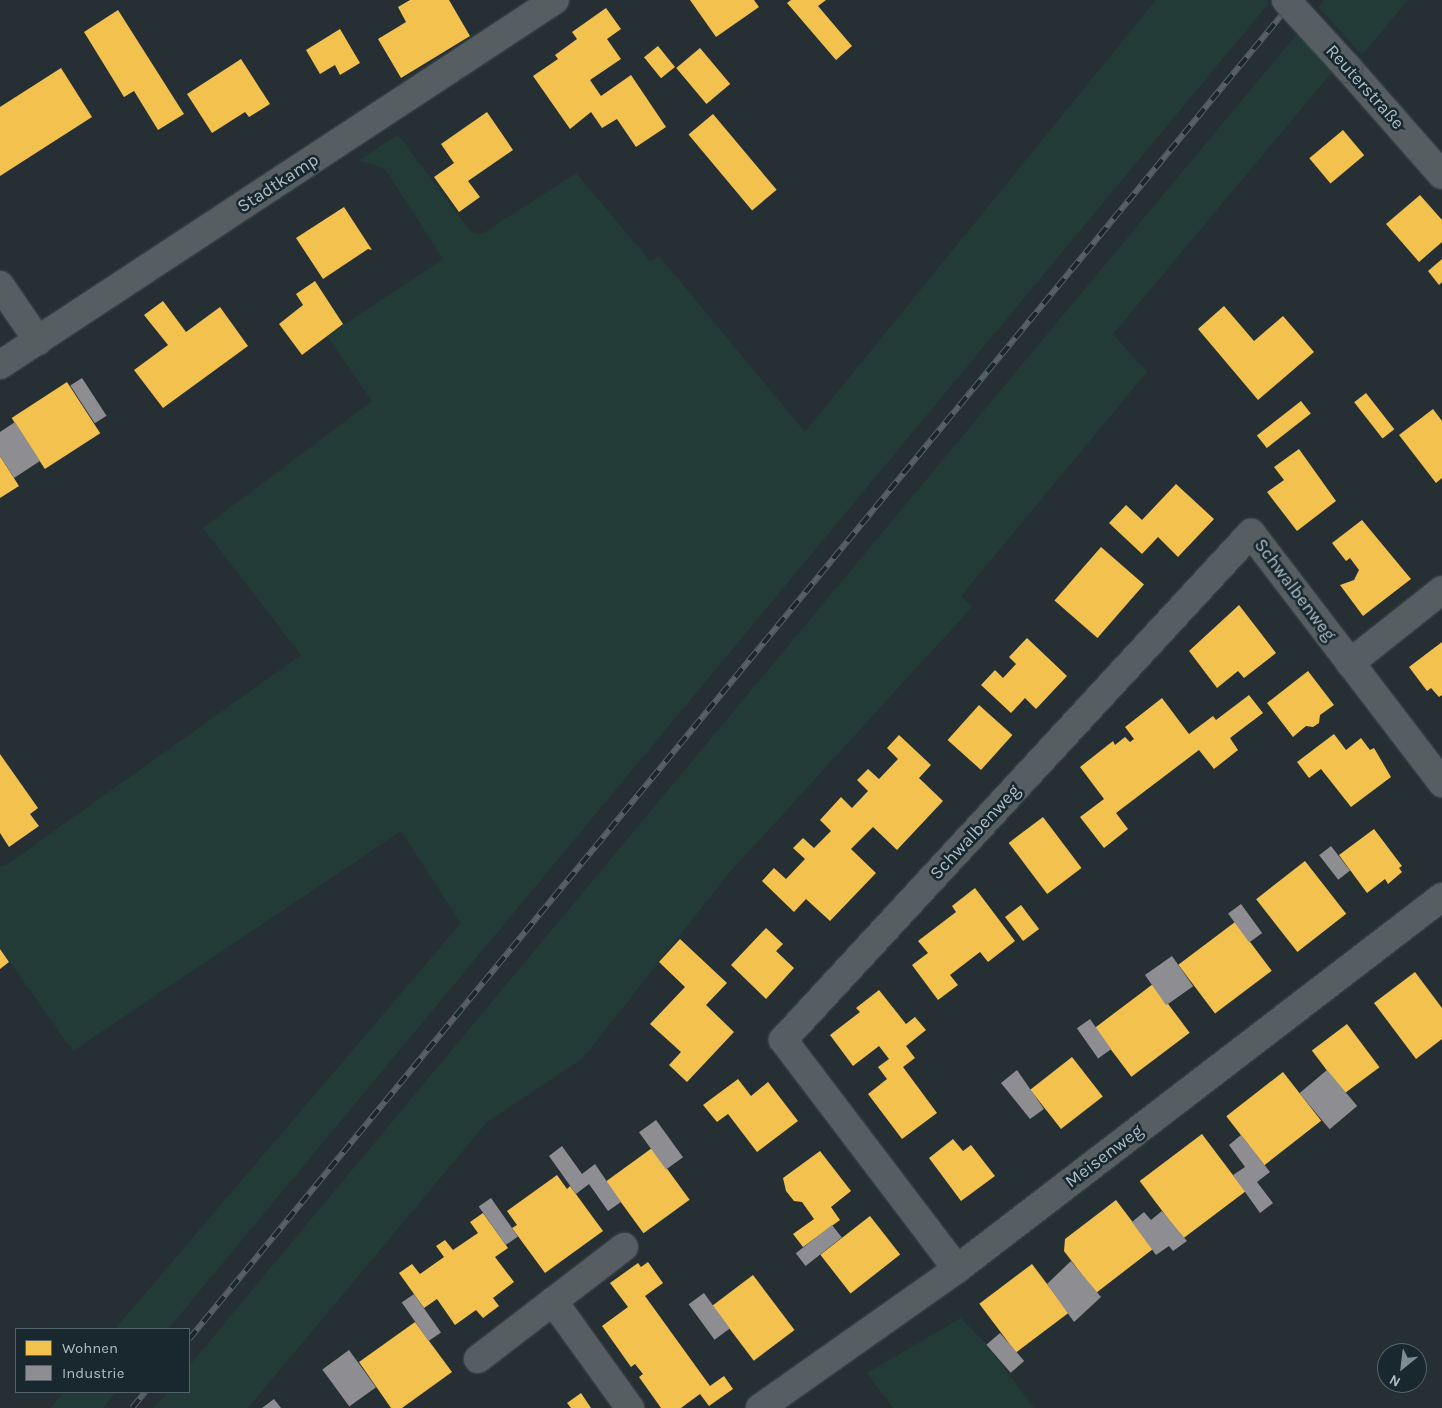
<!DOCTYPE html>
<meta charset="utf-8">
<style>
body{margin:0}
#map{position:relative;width:1442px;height:1408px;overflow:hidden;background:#263034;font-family:Karla,sans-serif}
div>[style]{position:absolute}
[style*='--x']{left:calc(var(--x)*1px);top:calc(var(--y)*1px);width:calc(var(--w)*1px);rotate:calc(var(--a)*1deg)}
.green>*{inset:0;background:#233b37}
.homes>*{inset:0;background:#f2c14e;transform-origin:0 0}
.industry>*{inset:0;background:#8d8d92;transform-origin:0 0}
.roads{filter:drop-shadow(0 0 1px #444b4f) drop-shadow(0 0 1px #444b4f)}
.minor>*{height:28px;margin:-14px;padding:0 14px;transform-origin:14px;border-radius:14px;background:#565e62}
.rail>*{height:5.5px;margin-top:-2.75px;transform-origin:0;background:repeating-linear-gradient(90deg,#19282f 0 11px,#5a6166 0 22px);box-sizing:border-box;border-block:1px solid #5a6166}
.bridges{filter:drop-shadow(0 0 1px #444b4f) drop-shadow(0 0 1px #444b4f)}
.minor-bridge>*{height:28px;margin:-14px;padding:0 14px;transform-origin:14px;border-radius:14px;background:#565e62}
span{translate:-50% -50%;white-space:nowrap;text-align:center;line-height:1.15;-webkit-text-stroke:5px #19282f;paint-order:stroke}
.street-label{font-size:18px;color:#afbec7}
.legend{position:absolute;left:15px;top:1328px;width:175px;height:65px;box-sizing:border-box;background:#19282f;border:1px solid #55646c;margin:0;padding:6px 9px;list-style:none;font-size:15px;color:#afbec7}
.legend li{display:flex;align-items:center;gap:10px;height:25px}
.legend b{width:25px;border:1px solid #55646c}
.north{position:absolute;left:1377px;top:1343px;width:50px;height:50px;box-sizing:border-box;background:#19282f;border:1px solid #55646c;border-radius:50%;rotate:209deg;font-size:14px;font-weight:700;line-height:20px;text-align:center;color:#afbec7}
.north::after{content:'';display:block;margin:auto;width:18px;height:22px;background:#7f8c94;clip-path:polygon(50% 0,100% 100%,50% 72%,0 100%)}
</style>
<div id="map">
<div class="green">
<div style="clip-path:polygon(1156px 0,1266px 0,1269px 3px,168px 1329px,115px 1329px,461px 923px,401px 831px,73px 1051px,0 948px,0 866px,5px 866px,301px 655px,203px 528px,372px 401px,327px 336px,443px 259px,385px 169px,359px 160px,398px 135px,471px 232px,482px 234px,576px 173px,650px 261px,659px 256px,805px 432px)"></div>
<div style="clip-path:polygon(1324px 0,1408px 0,1362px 55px,1318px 7px)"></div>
<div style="clip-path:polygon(1297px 34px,1332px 72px,1113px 334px,1147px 372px,961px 596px,972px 607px,729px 873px,583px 1058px,487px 1122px,248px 1408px,154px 1408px,168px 1392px,189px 1392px,189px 1366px)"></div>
<div style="clip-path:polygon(961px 1318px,986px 1344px,1034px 1408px,893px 1408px,867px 1373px)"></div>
<div style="clip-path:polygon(64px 1392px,116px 1392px,103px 1408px,51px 1408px)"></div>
</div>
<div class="homes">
<div style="clip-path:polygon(410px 0,449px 0,470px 36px,401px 78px,378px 39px,406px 22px,398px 7px)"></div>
<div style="clip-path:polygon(690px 0,754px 0,759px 7px,716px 37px)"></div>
<div style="clip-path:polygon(791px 0,826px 0,818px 6px,852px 46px,836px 60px,787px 3px)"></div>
<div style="clip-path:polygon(606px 8px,621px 29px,607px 39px,621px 59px,590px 80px,601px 96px,631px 75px,666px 127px,636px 147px,617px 119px,602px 128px,591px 112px,570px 129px,533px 76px,558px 59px,555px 55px,577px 39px,572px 32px)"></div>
<div style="clip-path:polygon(118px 10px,184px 114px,158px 130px,134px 91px,124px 97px,84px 32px)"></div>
<div style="clip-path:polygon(340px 29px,360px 63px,340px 75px,335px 65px,320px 74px,306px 50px)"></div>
<div style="left:658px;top:46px;width:27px;height:18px;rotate:51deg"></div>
<div style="left:700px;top:48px;width:47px;height:31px;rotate:50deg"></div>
<div style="clip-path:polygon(241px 59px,270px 104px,249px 117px,245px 112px,212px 133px,187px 94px)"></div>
<div style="clip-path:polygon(61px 68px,92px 117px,0 176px,0 107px)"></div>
<div style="clip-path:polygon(487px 112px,513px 150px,468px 181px,480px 197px,459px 212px,434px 177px,454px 163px,441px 144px)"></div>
<div style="left:713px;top:114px;width:99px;height:32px;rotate:50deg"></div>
<div style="left:1343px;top:130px;width:33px;height:44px;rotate:50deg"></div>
<div style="clip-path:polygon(1420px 195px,1442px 220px,1442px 242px,1419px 262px,1386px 224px)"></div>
<div style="clip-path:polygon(344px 207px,372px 250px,368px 249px,323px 279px,296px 238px)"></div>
<div style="clip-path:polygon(1442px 259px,1442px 282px,1439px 285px,1428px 271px)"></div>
<div style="clip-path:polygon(315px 281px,343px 324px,302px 355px,279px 324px,303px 305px,296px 294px)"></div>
<div style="clip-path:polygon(163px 301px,186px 332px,220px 307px,248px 346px,163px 408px,134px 370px,168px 345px,144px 315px)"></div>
<div style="clip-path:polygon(1224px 306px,1254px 341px,1283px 316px,1314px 352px,1258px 400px,1198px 329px)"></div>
<div style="left:67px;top:382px;width:61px;height:66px;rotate:57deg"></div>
<div style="left:1366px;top:393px;width:46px;height:15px;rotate:52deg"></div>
<div style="left:1301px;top:401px;width:16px;height:56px;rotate:52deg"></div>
<div style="clip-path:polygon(1433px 409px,1442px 421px,1442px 478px,1436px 483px,1399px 435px)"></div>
<div style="clip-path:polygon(1299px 449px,1336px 501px,1297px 531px,1267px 492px,1284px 480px,1274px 467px)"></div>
<div style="clip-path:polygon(0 456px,19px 486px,0 498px)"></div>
<div style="clip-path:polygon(1176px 484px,1214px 519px,1178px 557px,1158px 537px,1142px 554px,1109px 523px,1126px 505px,1142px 520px)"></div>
<div style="clip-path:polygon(1362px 520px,1411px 579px,1363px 616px,1340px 585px,1354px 580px,1359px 570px,1350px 558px,1346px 561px,1332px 543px)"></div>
<div style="left:1101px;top:547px;width:57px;height:71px;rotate:41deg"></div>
<div style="clip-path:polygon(1239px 605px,1276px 653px,1244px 678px,1238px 671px,1217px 688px,1189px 651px)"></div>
<div style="clip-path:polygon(1027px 638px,1067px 676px,1036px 709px,1025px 698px,1011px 713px,981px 685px,995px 670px,1003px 678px,1016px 664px,1009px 657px)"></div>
<div style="clip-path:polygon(1442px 642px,1442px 695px,1439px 697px,1431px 688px,1427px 691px,1409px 667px)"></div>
<div style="clip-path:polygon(1308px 671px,1334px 705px,1320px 715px,1319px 723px,1313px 727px,1306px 726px,1293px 737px,1267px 703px)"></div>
<div style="clip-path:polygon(1249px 695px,1263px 713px,1230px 738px,1238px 750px,1214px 769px,1199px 750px,1116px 813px,1128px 829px,1104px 848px,1080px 817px,1104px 799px,1080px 767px,1113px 741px,1115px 745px,1125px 737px,1130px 742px,1134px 739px,1125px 727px,1162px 698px,1189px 734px,1213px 716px,1216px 720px)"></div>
<div style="left:979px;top:705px;width:45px;height:47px;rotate:42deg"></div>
<div style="clip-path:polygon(1334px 734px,1346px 750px,1361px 738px,1370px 750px,1374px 748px,1391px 777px,1351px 807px,1321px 769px,1309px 778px,1297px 762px)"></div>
<div style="clip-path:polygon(899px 735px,931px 765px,919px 778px,943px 801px,897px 850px,873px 827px,851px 849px,876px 873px,830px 921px,806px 899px,794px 912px,762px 881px,774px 868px,786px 879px,805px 859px,793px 848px,803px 838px,814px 848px,831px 831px,820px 820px,841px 797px,852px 808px,868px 791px,857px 780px,868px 769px,879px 779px,898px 759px,887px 748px)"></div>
<div style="clip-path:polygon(0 754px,38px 808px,30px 814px,39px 826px,9px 847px,0 833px)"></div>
<div style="left:1043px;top:817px;width:64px;height:43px;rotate:53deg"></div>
<div style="clip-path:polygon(1374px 829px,1402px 866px,1399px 868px,1402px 872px,1388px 884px,1385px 879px,1367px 893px,1339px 855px)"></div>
<div style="left:1305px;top:861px;width:67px;height:62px;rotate:52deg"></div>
<div style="clip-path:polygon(975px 888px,1015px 941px,988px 962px,980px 952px,950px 975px,958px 985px,938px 1000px,912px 965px,928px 953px,918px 941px,956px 912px,952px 906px)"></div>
<div style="left:1021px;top:905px;width:30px;height:20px;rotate:53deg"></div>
<div style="left:1235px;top:922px;width:61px;height:71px;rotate:53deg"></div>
<div style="clip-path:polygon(766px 928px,783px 944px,776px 951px,794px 968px,766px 999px,731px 965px)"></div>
<div style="clip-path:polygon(680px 939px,727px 983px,706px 1005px,734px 1032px,687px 1082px,669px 1065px,681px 1052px,650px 1024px,685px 987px,659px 962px)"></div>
<div style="clip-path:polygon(0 949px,9px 962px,0 969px)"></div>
<div style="clip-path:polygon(1415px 972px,1442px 1008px,1442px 1039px,1416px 1059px,1374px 1003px)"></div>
<div style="left:1153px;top:984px;width:61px;height:73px;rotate:53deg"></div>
<div style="clip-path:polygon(879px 990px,906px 1024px,915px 1017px,926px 1030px,906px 1046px,915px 1058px,903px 1067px,937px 1113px,902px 1139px,868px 1094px,887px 1079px,878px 1067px,889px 1059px,879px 1046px,853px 1066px,830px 1035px,860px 1012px,856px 1008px)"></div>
<div style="left:1347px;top:1024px;width:54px;height:44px;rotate:53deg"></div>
<div style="left:1072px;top:1057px;width:50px;height:53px;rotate:52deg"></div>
<div style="left:1283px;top:1072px;width:62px;height:72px;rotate:52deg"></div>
<div style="clip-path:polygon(738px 1079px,751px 1096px,768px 1082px,798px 1121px,757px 1152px,728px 1114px,717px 1122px,703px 1105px)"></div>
<div style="left:1202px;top:1134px;width:72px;height:78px;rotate:53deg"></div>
<div style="clip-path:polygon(953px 1139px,963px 1151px,971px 1145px,995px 1176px,961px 1201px,929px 1158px)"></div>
<div style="left:652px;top:1148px;width:64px;height:57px;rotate:54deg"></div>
<div style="clip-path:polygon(820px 1151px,851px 1191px,831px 1207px,840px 1220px,803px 1247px,793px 1234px,814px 1219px,802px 1202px,794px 1201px,786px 1191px,783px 1178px)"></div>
<div style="clip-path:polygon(557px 1175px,567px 1189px,570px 1186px,603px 1231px,545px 1273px,512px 1228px,517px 1225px,507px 1211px)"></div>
<div style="clip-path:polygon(1116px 1200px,1153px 1249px,1096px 1293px,1064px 1251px,1065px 1239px)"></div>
<div style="clip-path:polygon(483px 1213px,508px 1248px,495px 1257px,514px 1282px,493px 1298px,499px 1306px,483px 1318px,476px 1310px,455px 1325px,437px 1299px,424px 1308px,399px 1273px,412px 1264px,420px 1274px,444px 1257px,436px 1246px,445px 1240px,453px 1250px,478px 1233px,470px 1222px)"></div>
<div style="left:870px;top:1216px;width:49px;height:63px;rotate:52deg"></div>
<div style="clip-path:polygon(648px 1262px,663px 1283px,645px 1296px,710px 1386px,724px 1376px,733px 1389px,709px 1406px,700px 1394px,681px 1408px,661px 1408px,639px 1377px,643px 1374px,635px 1364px,631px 1367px,602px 1326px,628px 1307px,610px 1283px,638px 1263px,641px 1267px)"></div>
<div style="left:1032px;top:1264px;width:61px;height:66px;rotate:53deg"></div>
<div style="left:753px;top:1275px;width:69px;height:51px;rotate:53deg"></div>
<div style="clip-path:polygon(415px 1322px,452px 1372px,402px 1408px,391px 1408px,359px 1362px)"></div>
<div style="clip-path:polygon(581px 1393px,591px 1408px,571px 1408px,567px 1403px)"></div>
</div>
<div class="industry">
<div style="left:82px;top:378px;width:45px;height:14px;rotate:57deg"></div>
<div style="clip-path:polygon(15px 422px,40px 461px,14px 478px,0 456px,0 432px)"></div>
<div style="left:1331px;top:846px;width:31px;height:15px;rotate:52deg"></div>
<div style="left:1241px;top:904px;width:36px;height:16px;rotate:54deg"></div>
<div style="left:1172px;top:956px;width:37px;height:33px;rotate:55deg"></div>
<div style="left:1090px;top:1019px;width:37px;height:16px;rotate:55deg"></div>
<div style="clip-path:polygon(1017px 1070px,1044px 1109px,1030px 1119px,1001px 1083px)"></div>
<div style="left:1327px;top:1070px;width:47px;height:36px;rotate:50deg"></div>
<div style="left:656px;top:1120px;width:46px;height:21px;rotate:54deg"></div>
<div style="clip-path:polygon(1241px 1135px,1270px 1172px,1257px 1182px,1273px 1203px,1260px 1213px,1233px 1175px,1245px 1167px,1229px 1145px)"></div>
<div style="clip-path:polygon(562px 1146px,582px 1174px,595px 1164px,621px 1202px,608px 1211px,589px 1184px,576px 1194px,549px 1156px)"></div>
<div style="left:491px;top:1198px;width:47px;height:15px;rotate:55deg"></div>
<div style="clip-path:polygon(1162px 1211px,1187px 1241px,1173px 1251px,1169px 1246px,1156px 1255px,1132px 1222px,1144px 1212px,1151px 1220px)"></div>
<div style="left:832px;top:1225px;width:16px;height:46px;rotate:52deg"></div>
<div style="clip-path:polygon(1071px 1261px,1101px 1297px,1074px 1322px,1047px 1284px)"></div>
<div style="left:704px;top:1293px;width:44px;height:19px;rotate:54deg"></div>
<div style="left:414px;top:1294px;width:47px;height:15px;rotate:55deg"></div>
<div style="left:1000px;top:1333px;width:37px;height:18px;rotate:49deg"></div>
<div style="left:349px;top:1350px;width:46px;height:33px;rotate:54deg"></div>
<div style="clip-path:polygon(274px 1399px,281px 1408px,262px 1408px)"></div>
</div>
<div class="roads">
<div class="minor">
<div style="--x:1348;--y:68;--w:142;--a:48.7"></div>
<div style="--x:0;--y:285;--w:68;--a:55.8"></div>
<div style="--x:0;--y:365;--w:664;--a:-33.33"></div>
<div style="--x:1350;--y:663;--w:117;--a:-38.4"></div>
<div style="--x:957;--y:1269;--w:288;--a:-127.2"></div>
<div style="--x:783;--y:1040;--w:690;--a:-47.29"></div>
<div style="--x:1251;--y:533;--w:315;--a:52.6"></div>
<div style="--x:553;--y:1301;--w:132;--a:54.3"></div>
<div style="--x:478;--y:1359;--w:184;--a:-37.5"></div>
<div style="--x:760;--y:1408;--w:241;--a:-35.2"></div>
<div style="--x:957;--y:1269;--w:611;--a:-37.49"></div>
</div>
</div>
<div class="rail">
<div style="--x:189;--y:1339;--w:1736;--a:-50.47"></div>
<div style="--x:132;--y:1408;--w:21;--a:-51"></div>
</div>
<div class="bridges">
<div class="minor-bridge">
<div style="--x:1286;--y:0;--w:92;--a:47.6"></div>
</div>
</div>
<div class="street-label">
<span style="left:1365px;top:87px;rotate:48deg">Reuterstraße</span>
<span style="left:278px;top:183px;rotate:-33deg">Stadtkamp</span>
<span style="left:1295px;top:590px;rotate:53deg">Schwalbenweg</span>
<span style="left:975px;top:832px;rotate:-47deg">Schwalbenweg</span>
<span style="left:1104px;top:1156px;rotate:-37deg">Meisenweg</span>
</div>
<ul class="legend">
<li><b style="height:14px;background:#f2c14e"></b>Wohnen</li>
<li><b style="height:14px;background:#8d8d92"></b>Industrie</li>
</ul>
<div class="north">N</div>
</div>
